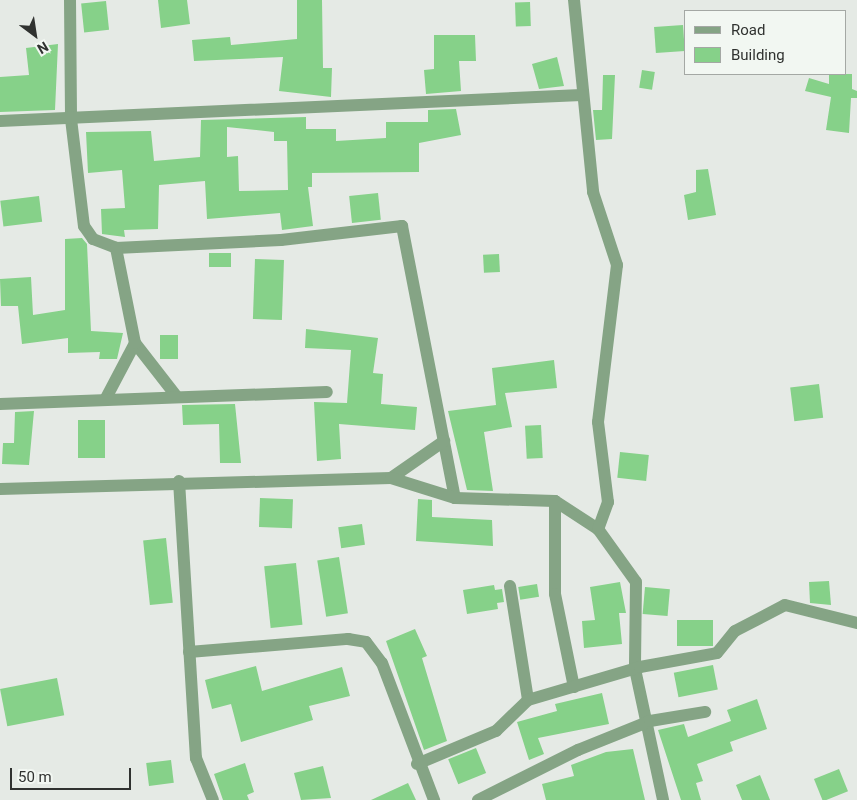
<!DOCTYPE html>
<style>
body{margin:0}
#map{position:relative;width:857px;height:800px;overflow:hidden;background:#e5eae5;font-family:Roboto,sans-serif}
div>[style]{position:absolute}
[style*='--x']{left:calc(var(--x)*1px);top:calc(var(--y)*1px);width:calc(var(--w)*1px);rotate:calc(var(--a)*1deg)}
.building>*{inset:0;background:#86d189;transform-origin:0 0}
.minor>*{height:12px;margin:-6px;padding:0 6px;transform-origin:6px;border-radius:6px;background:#85a485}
span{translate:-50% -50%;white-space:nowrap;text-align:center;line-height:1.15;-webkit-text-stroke:5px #f2f7f2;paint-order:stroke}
.legend{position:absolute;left:684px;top:10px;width:162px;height:65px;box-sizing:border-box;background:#f2f7f2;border:1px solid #a4a8a4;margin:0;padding:6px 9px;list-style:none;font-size:15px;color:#303230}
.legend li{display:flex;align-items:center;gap:10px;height:25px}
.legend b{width:25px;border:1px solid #a4a8a4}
.north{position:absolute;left:10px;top:10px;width:50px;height:50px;-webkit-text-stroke:4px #f2f7f2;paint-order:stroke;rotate:149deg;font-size:14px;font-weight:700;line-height:20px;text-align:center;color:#303230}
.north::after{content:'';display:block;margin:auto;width:18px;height:22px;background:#303230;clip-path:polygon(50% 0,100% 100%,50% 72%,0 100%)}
.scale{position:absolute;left:10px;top:768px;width:121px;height:22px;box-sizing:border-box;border:2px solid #303230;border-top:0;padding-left:6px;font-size:15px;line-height:18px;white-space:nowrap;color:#303230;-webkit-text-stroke:4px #f2f7f2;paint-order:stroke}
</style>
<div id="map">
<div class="building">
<div style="clip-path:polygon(158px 0,187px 0,190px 24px,161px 28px)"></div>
<div style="clip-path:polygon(297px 0,322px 0,323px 68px,332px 68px,331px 97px,279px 91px,283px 57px,194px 61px,192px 40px,230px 37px,231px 45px,297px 39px)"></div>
<div style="left:106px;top:1px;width:29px;height:25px;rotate:84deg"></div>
<div style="left:530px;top:2px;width:24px;height:15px;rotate:88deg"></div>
<div style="left:683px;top:25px;width:26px;height:29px;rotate:86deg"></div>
<div style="clip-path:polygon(434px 35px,475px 35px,476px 61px,459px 61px,461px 91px,426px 94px,424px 70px,434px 69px)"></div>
<div style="clip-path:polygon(58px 44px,55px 110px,0 112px,0 77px,29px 75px,26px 48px)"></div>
<div style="clip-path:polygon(557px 57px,564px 86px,539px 89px,532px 64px)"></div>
<div style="left:642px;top:70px;width:13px;height:18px;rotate:9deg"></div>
<div style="clip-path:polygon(829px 74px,852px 74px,852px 89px,857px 91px,857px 98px,851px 98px,849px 133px,826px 130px,831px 97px,805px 91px,809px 78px,829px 84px)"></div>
<div style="clip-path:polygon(603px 75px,615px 75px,612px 139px,596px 140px,593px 110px,602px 110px)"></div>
<div style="clip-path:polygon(evenodd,456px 109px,461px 135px,419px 143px,419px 172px,312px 173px,312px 187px,308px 187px,313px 226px,282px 230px,280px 213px,207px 219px,205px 181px,159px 185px,158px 229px,124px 230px,125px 237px,102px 234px,101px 209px,125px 208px,122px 170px,88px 173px,86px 132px,151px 131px,154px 161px,200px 157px,201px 120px,306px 117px,306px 129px,336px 129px,336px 141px,386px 138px,386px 122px,428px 122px,428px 110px,456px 109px,227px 127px,274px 132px,274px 141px,287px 141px,288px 190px,239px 191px,238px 156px,227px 157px,227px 127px)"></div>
<div style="clip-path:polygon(708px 169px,716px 215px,688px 220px,684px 195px,696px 192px,696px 170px)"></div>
<div style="left:378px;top:193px;width:27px;height:29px;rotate:84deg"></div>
<div style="left:39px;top:196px;width:26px;height:39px;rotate:83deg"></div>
<div style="clip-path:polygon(82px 238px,87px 244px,91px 331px,123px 333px,117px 359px,99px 359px,100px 352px,68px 353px,68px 338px,22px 344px,18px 306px,1px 306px,0 279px,31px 277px,33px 315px,65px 310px,65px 239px)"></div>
<div style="left:231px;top:253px;width:14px;height:22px;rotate:90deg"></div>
<div style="left:499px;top:254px;width:18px;height:16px;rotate:87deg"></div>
<div style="left:255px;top:259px;width:29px;height:60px;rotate:2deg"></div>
<div style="clip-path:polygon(306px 329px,378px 338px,373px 373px,383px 374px,381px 404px,417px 407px,415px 430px,339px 424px,341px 459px,317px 461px,314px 402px,347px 403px,351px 350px,305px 348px)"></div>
<div style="left:160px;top:335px;width:18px;height:24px"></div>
<div style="clip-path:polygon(554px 360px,557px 388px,505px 393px,512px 427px,484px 432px,493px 491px,467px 490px,448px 411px,496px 405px,492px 368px)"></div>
<div style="left:819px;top:384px;width:34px;height:29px;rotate:83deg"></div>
<div style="clip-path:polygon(235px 404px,241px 463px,220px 463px,219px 424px,183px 425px,182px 405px)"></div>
<div style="clip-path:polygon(34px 411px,29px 465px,2px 464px,3px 443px,14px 443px,15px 412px)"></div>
<div style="left:78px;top:420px;width:27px;height:38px"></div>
<div style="left:541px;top:425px;width:33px;height:16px;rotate:87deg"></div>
<div style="left:620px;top:452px;width:29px;height:26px;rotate:6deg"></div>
<div style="left:260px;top:498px;width:33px;height:29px;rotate:2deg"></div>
<div style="clip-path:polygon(418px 499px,432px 500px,432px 517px,492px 520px,493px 546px,416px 541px)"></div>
<div style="left:362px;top:524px;width:21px;height:24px;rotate:82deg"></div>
<div style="left:166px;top:538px;width:65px;height:23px;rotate:84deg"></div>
<div style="left:339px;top:557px;width:57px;height:22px;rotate:81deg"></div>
<div style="left:296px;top:563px;width:62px;height:32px;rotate:84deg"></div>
<div style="clip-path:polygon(829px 581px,831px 605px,810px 603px,809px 582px)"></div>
<div style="clip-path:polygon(620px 582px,626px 613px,619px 613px,622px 644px,584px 648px,582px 621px,595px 620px,590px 587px)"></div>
<div style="left:537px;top:584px;width:13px;height:19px;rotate:81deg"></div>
<div style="clip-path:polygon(494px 585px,495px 590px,502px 589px,504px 602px,497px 603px,498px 609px,467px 614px,463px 590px)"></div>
<div style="left:645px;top:587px;width:25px;height:27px;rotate:5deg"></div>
<div style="left:713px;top:620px;width:26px;height:36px;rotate:90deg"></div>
<div style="clip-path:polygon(415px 629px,427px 656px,422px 658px,447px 741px,424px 750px,386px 641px)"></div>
<div style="left:713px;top:665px;width:25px;height:40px;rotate:79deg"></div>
<div style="clip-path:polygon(256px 666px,262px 691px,342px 667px,350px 696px,309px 706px,313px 720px,241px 742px,231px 704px,212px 709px,205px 680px)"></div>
<div style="left:57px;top:678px;width:38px;height:58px;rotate:79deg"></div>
<div style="clip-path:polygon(602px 693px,609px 724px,538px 738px,544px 754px,529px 760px,517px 722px,557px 711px,555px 704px)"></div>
<div style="clip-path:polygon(757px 699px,767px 729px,730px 742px,733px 751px,697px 764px,703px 781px,696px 783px,701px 800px,681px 800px,658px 730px,684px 724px,688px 737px,731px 721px,727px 710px)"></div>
<div style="left:476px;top:748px;width:27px;height:30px;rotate:68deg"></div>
<div style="clip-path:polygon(633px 749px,645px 800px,546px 800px,542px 784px,574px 776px,571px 765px,606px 752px)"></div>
<div style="left:171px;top:760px;width:23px;height:25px;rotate:83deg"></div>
<div style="clip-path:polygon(245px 763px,254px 792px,247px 795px,249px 800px,223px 800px,214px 774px)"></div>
<div style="clip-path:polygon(323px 766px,331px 798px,301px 800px,294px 773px)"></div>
<div style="left:839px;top:769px;width:24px;height:27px;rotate:68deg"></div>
<div style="clip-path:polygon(760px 775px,770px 800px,742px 800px,736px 785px)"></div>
<div style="clip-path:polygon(408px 783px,416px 800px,371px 800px)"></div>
</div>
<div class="minor">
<div style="--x:70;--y:0;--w:119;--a:89.5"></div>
<div style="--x:71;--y:119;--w:108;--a:83.1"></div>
<div style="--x:84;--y:226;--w:16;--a:55"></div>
<div style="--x:93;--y:239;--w:25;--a:21"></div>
<div style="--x:116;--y:248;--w:165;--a:-2.8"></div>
<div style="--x:281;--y:240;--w:122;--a:-6.6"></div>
<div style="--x:402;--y:226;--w:277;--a:79"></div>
<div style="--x:455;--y:498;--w:100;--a:1.7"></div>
<div style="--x:555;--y:501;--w:51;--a:33.1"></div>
<div style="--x:598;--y:529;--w:65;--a:54.4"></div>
<div style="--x:636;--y:582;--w:87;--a:90.7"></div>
<div style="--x:635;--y:669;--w:134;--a:77.9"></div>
<div style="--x:574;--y:0;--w:193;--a:84.3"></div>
<div style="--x:593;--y:192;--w:77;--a:71.8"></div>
<div style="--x:617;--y:265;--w:158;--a:96.9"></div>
<div style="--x:598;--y:422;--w:81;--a:82.9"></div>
<div style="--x:608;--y:502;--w:29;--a:110"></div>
<div style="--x:0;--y:121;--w:582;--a:-2.56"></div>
<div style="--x:135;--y:343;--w:68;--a:52.1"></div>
<div style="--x:105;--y:400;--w:64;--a:-62.2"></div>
<div style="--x:135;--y:343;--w:97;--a:-101.3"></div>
<div style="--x:0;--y:404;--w:327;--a:-2.1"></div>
<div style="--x:391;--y:478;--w:65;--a:-34.9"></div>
<div style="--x:179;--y:481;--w:278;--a:86.5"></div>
<div style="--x:196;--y:758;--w:45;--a:68"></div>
<div style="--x:0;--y:489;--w:391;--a:-1.6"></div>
<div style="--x:391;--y:478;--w:67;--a:17.4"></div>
<div style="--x:555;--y:501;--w:93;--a:90"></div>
<div style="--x:555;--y:594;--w:95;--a:78.5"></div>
<div style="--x:510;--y:586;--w:115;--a:81"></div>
<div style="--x:189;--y:652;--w:160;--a:-4.7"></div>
<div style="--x:348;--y:639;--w:18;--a:9"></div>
<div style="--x:366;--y:642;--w:26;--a:53"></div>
<div style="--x:382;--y:663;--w:147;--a:69.2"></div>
<div style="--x:417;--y:764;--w:86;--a:-22.7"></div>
<div style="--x:496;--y:731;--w:45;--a:-44.1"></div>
<div style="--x:528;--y:700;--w:117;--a:-16.4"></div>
<div style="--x:640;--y:667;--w:78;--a:-10.3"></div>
<div style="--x:717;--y:653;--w:28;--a:-51"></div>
<div style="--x:735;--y:631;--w:56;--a:-27.5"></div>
<div style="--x:785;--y:605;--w:74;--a:14"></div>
<div style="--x:478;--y:800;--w:112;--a:-26.6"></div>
<div style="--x:578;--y:750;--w:78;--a:-21.9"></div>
<div style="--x:650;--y:721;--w:56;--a:-9.3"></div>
</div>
<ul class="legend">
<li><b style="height:6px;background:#85a485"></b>Road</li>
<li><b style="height:14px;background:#86d189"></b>Building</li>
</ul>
<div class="north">N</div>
<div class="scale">50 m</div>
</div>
